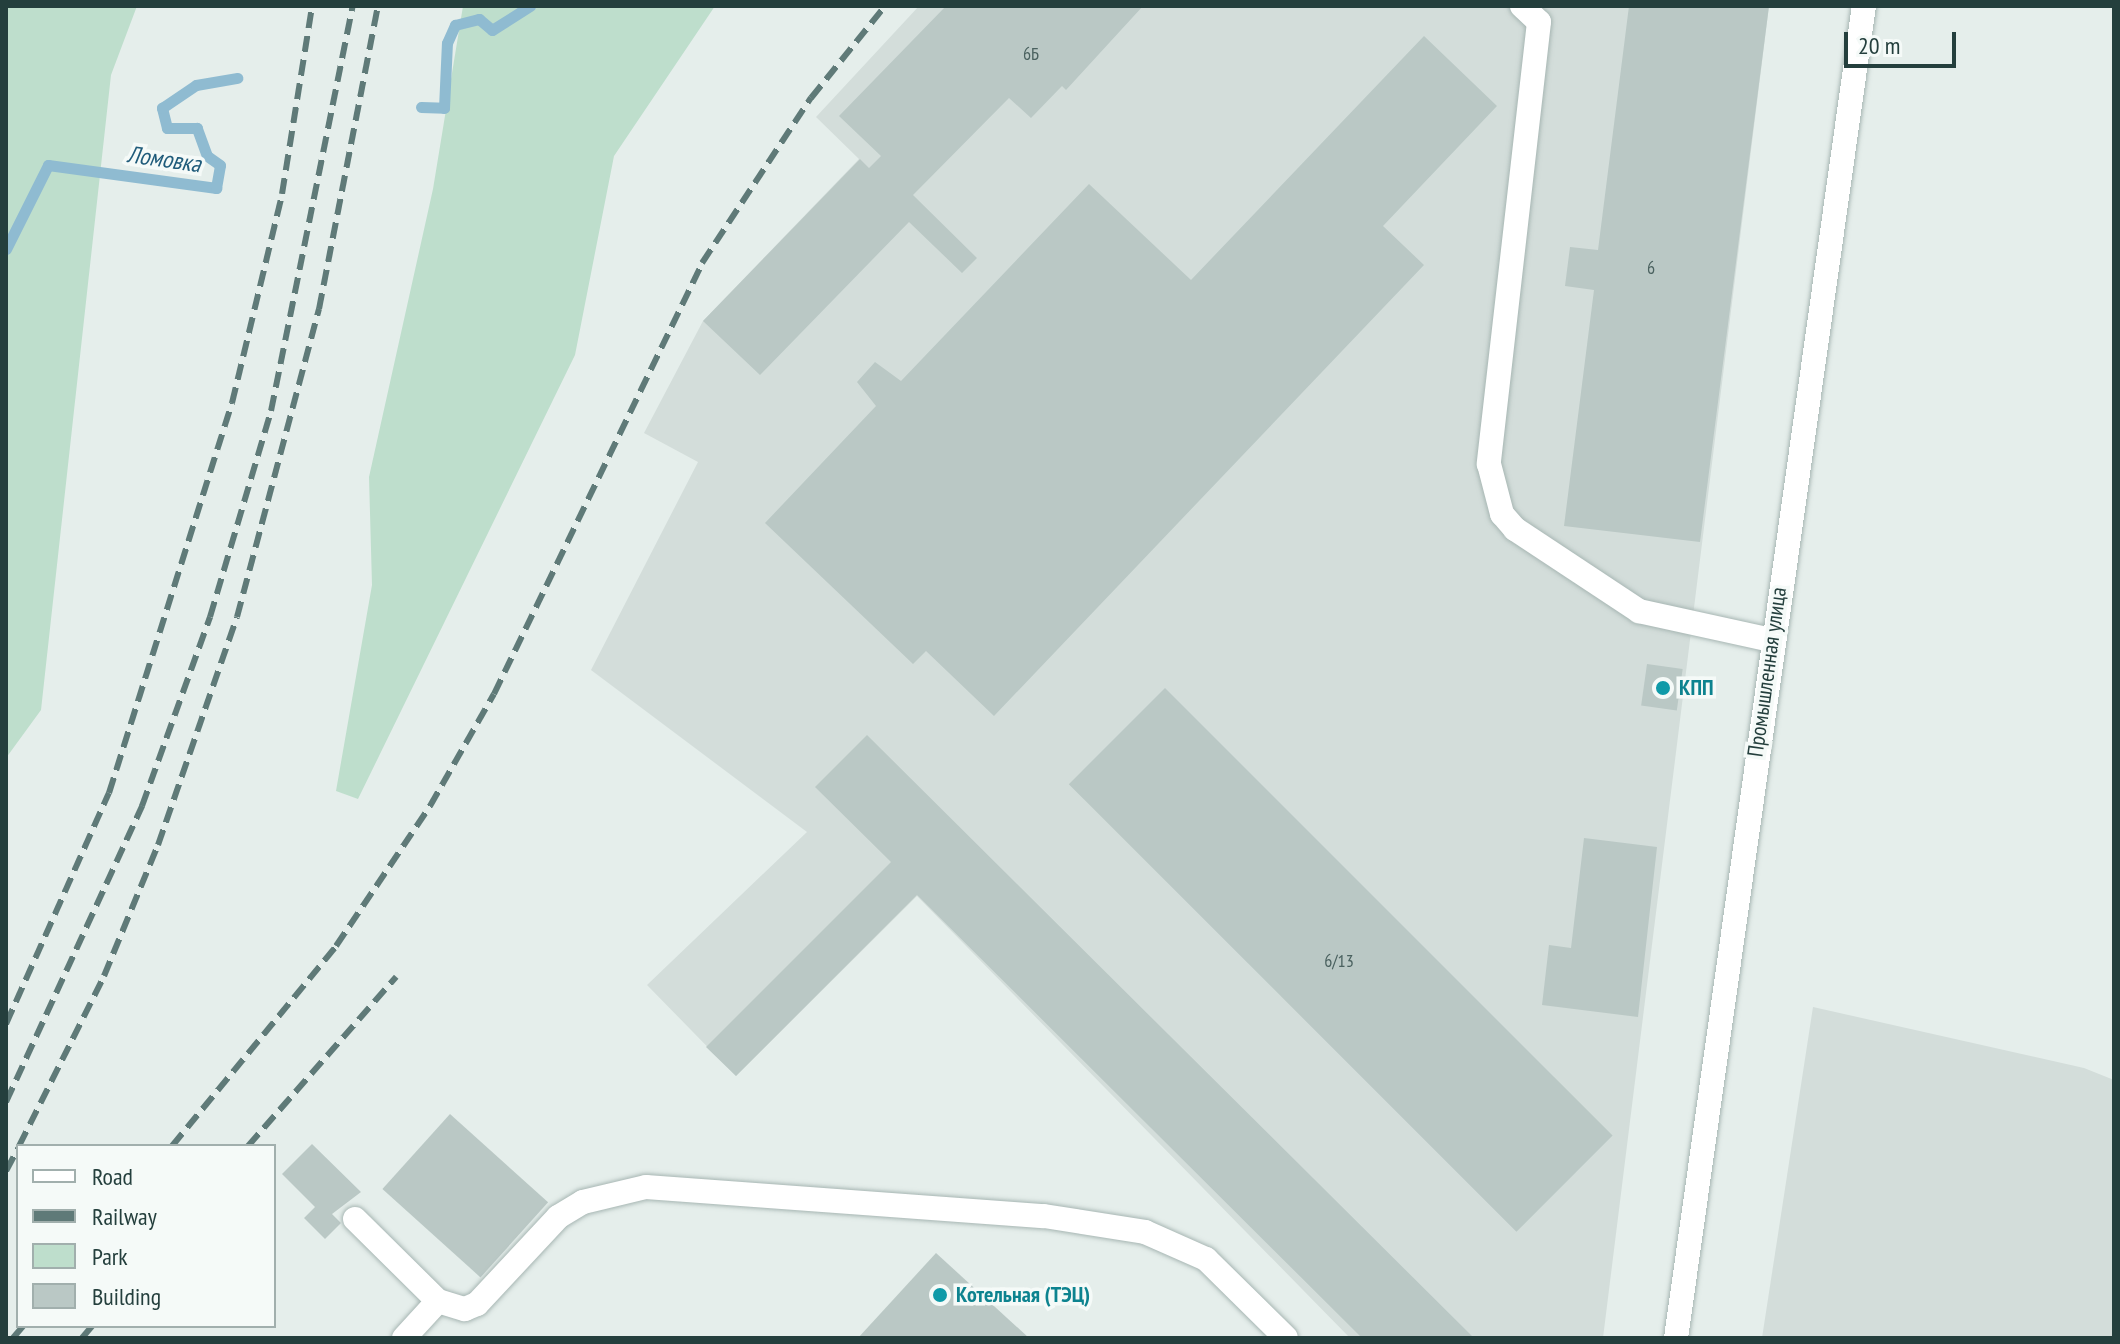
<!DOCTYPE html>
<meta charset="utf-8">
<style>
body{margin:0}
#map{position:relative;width:2120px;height:1344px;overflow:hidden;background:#e5eeeb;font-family:"PT Sans Narrow",sans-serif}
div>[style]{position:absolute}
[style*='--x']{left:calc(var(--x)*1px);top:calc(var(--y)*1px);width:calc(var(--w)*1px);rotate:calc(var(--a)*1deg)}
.built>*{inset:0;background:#d3ddda}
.green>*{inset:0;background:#bedecc}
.stream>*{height:11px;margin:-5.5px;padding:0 5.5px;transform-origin:5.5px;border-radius:5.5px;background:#8fbbd1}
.building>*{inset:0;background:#bac8c5;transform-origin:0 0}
.roads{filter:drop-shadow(0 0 2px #a7b6b3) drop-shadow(0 0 2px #a7b6b3)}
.minor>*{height:24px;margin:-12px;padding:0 12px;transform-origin:12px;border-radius:12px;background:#fff}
.rail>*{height:6px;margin-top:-3px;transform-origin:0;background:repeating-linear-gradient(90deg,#5f7a78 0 16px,transparent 0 24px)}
.dots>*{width:22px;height:22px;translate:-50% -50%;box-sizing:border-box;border:4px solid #f5faf8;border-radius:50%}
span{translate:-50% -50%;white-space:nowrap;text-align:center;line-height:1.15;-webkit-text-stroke:7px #f5faf8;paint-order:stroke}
.number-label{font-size:18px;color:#4a615f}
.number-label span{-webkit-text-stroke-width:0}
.street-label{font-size:22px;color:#243f3d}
.culture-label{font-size:22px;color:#0d838f;font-weight:700}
.left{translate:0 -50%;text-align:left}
.water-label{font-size:24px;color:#1f5b7a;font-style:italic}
.frame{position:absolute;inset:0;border:8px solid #243f3d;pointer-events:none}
.legend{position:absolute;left:16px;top:1144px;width:260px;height:184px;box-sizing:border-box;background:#f5faf8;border:2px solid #a1afad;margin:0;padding:10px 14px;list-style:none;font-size:24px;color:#243f3d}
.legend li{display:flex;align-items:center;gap:16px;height:40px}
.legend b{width:40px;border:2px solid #a1afad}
.scale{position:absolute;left:1844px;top:32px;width:112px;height:36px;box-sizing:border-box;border:4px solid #243f3d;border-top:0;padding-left:10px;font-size:24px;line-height:28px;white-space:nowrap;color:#243f3d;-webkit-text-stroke:6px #f5faf8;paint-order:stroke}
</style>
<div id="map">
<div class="built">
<div style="clip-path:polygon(919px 6px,1769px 6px,1603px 1338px,1350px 1338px,917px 896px,736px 1076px,647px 985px,807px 832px,591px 670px,698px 462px,644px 433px,703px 321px,859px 159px,816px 117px)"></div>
<div style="clip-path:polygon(1813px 1007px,2084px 1068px,2114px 1080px,2114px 1338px,1762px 1338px)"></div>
</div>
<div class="green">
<div style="clip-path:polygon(6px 6px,137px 6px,111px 75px,41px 710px,6px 758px)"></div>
<div style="clip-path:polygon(463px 6px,715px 6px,614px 156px,575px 355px,358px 799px,336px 791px,372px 585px,369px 477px,433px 189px)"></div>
</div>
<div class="stream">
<div style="--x:421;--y:107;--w:23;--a:2"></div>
<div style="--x:444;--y:108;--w:65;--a:-87.4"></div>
<div style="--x:447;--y:43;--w:20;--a:-66"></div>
<div style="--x:455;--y:25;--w:25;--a:-14"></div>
<div style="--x:479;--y:19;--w:17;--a:40"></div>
<div style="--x:492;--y:30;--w:45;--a:-32.3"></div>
<div style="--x:6;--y:249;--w:94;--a:-63.4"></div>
<div style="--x:48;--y:165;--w:170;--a:7.8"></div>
<div style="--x:216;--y:188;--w:23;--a:-80"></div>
<div style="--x:220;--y:165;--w:16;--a:-145"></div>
<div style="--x:207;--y:156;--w:30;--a:-110"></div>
<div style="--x:197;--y:128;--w:30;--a:180"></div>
<div style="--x:167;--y:128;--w:21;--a:-104"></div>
<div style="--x:162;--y:108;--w:41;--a:-34.1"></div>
<div style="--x:196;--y:85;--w:42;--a:-9.7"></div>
</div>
<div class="building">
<div style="clip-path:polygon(946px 6px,1143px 6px,1066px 90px,1062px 86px,1031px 118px,1009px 98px,913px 195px,977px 258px,962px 273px,909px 222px,760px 375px,703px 321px,860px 159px,869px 168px,881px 156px,839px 116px)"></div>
<div style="clip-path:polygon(1629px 6px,1769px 6px,1700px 542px,1564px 526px,1594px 290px,1565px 286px,1570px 247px,1598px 250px)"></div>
<div style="clip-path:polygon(1424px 36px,1497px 106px,1383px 226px,1424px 265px,994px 716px,926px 651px,913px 664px,765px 523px,876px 406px,857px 382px,875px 362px,901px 381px,1089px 184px,1191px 280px)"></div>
<div style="left:1647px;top:664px;width:36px;height:42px;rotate:8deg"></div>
<div style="left:1165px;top:688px;width:633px;height:136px;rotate:45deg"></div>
<div style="clip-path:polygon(867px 735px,1474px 1338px,1362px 1338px,917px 895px,736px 1076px,706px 1047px,891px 862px,815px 787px)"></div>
<div style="clip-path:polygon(1584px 838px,1657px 847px,1638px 1017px,1542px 1005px,1549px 945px,1571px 948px)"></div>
<div style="left:450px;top:1114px;width:132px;height:101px;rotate:42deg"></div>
<div style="clip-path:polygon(312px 1144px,361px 1192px,332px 1214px,341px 1223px,325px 1239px,304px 1218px,315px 1207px,282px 1174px)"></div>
<div style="clip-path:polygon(936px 1253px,1029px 1338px,858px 1338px)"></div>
</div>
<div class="roads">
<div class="minor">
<div style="--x:1522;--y:6;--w:23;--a:43"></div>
<div style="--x:1539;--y:22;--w:445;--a:96.5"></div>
<div style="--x:1489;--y:464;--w:52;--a:75.4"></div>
<div style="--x:1502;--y:514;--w:20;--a:49"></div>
<div style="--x:1515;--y:529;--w:149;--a:33.5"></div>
<div style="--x:1639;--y:611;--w:135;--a:12.4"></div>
<div style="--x:355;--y:1219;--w:117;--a:44.7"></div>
<div style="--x:404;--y:1338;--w:50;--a:-47.4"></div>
<div style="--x:438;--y:1301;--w:28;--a:17"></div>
<div style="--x:465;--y:1309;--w:13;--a:-23"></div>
<div style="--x:477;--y:1304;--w:119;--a:-47"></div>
<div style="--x:558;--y:1217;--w:29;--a:-31"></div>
<div style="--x:583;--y:1202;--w:65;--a:-13.4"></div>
<div style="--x:646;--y:1187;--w:399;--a:4.2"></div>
<div style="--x:1044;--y:1216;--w:102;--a:9"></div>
<div style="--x:1145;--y:1232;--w:67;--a:23.9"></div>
<div style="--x:1206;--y:1259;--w:112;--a:44.6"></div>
<div style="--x:1676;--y:1338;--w:1345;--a:-81.97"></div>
</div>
</div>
<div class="rail">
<div style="--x:6;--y:1024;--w:253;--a:-66"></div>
<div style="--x:109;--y:793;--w:409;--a:-72.5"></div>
<div style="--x:232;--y:403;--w:215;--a:-76.5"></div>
<div style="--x:282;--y:194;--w:190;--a:-80.9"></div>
<div style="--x:6;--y:1102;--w:326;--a:-65.3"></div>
<div style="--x:142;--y:806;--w:201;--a:-70.2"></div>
<div style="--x:210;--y:617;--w:215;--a:-73.5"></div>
<div style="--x:271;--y:411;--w:413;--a:-78.6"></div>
<div style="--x:19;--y:1146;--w:190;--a:-63.4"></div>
<div style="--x:104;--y:976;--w:142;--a:-67.6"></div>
<div style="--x:158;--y:845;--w:241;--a:-70.9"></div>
<div style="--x:237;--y:617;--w:319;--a:-75.1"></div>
<div style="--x:319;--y:309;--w:309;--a:-79"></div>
<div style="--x:172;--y:1146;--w:259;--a:-50.6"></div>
<div style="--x:336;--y:946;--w:169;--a:-56.1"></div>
<div style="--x:430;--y:806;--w:129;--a:-60.3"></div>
<div style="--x:494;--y:694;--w:479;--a:-64.2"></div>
<div style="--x:702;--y:263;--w:198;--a:-56.6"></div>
<div style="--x:811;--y:98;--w:118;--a:-51.2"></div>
<div style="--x:248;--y:1146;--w:225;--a:-48.8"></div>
<div style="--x:6;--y:1171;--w:26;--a:-62"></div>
<div style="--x:13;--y:1338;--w:16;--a:-50"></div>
<div style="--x:82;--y:1338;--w:16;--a:-50"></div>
</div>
<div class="dots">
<div style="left:1663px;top:688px;background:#0f9aa8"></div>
<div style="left:940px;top:1295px;background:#0f9aa8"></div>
</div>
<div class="number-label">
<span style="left:1031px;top:54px">6Б</span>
<span style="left:1651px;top:268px">6</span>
<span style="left:1339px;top:961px">6/13</span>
</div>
<div class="street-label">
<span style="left:1767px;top:672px;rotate:-82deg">Промышленная улица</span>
</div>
<div class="culture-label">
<span class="left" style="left:1679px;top:688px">КПП</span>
<span class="left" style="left:956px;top:1295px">Котельная (ТЭЦ)</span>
</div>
<div class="water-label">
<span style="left:164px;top:159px;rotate:8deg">Ломовка</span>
</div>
<div class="frame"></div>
<ul class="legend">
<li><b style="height:10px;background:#fff"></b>Road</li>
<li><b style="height:10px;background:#5f7a78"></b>Railway</li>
<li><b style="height:22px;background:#bedecc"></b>Park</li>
<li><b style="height:22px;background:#bac8c5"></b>Building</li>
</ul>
<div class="scale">20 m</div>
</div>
